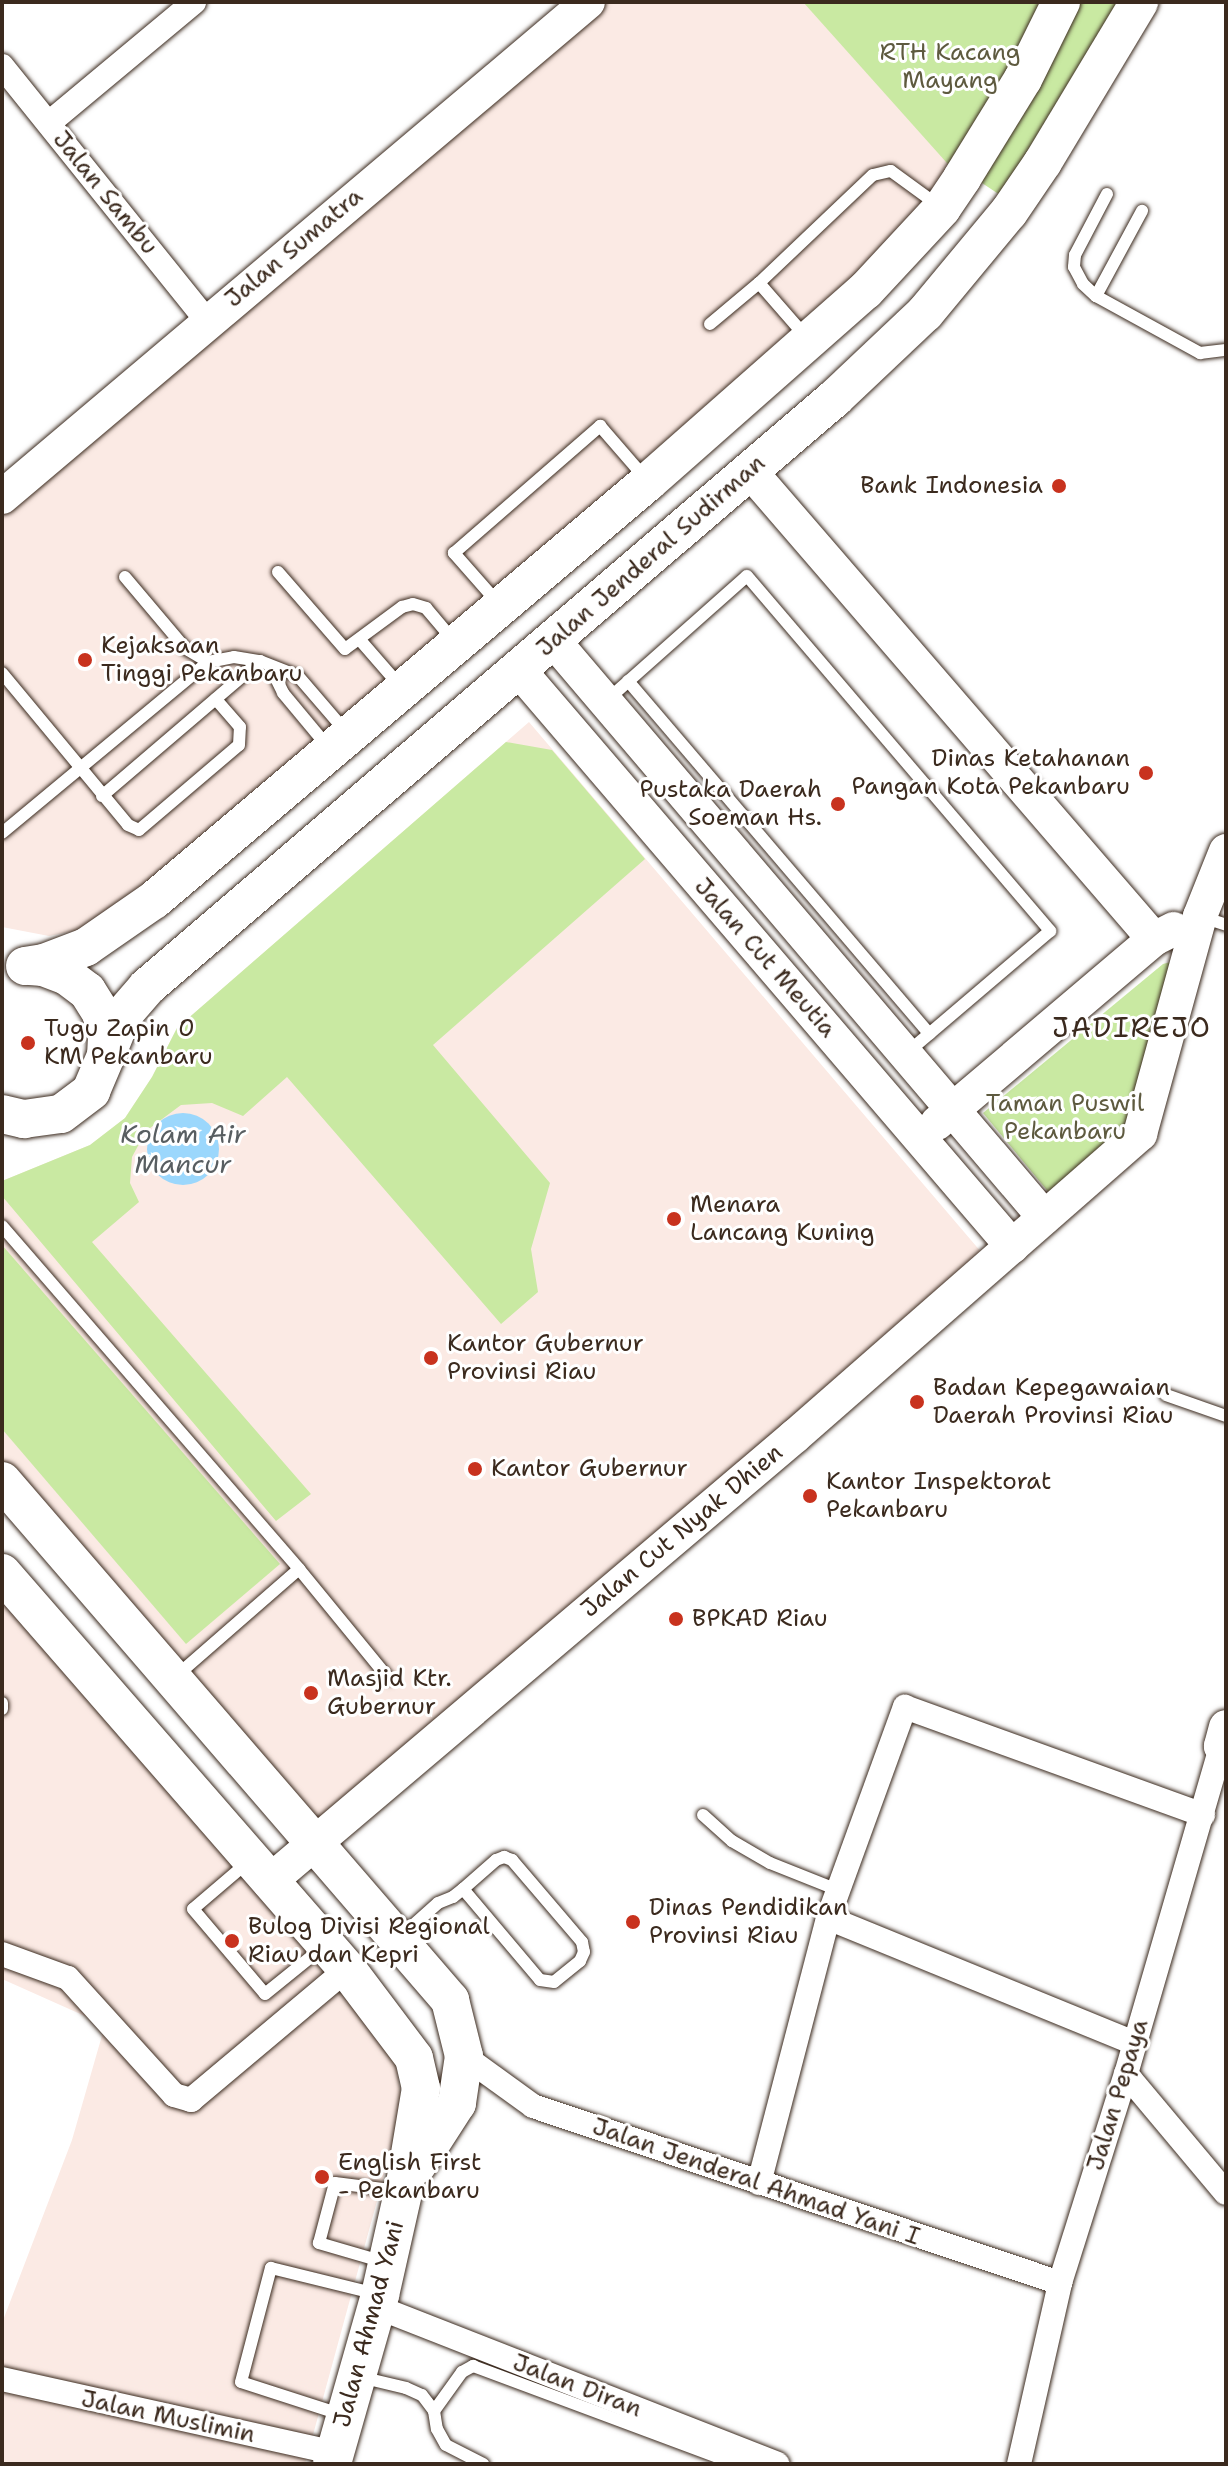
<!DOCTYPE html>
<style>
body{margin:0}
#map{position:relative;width:1228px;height:2466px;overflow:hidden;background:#fff;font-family:"Shantell Sans",sans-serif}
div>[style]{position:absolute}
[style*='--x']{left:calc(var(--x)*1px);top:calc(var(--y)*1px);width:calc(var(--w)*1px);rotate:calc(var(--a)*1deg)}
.built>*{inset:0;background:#fbeae4}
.green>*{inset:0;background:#c9e9a2}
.water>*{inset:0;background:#9bd7fc}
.round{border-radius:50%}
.roads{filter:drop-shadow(0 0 2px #3b2a1e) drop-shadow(0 0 2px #3b2a1e)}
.lane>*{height:12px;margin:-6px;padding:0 6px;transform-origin:6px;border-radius:6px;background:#fff}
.street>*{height:24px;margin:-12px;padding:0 12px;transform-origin:12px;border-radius:12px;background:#fff}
.secondary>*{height:34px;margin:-17px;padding:0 17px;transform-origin:17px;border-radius:17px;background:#fff}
.primary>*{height:38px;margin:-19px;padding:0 19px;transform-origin:19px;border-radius:19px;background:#fff}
.dots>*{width:22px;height:22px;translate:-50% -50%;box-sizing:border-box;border:4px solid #fff;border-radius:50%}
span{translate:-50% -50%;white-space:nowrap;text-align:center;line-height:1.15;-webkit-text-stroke:6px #fff;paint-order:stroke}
.park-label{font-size:24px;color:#5e5a3f}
.street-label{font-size:24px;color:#3b2a1e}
.poi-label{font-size:24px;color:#3b2a1e}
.right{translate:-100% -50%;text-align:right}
.left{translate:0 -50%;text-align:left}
.water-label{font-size:26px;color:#585e61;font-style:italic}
.quarter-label{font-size:28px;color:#3b2a1e;letter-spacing:2px}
.frame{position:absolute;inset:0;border:4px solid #3b2a1e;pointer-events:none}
</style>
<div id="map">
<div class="built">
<div style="clip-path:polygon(591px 2px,1045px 2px,950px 178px,858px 288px,107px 917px,79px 930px,49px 936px,2px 927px,2px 500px)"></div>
<div style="clip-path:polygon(529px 722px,982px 1253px,319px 1827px,2px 1462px,2px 1181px,90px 1145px,125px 1118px,152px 1077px,177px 1028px)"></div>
<div style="clip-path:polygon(2px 1587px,369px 2015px,395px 2059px,401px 2098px,400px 2117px,305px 2464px,2px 2464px,2px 2323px,72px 2140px,105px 2025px,2px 1979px)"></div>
</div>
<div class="green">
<div style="clip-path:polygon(803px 2px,1058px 2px,963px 181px)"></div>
<div style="clip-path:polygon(1075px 2px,1121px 2px,1003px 197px,979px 181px)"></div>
<div style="clip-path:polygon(506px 742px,552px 750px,645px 859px,433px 1045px,550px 1183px,531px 1249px,538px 1292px,501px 1324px,287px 1077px,243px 1116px,212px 1103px,181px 1105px,146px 1131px,132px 1157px,130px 1183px,139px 1202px,92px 1242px,311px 1494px,276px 1521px,2px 1196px,2px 1181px,90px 1145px,125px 1118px,152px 1077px,177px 1028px)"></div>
<div style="clip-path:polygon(1186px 958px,1135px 1131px,1055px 1200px,983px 1113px,1163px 964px)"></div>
<div style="clip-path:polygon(2px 1245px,280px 1564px,186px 1644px,2px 1429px)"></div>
</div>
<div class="water">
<div class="round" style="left:147px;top:1113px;width:72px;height:72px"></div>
</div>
<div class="roads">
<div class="lane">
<div style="--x:1107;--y:194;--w:69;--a:117.7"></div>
<div style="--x:1075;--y:255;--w:12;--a:95"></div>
<div style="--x:1074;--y:267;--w:19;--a:62"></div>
<div style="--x:1083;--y:284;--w:18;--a:43"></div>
<div style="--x:1096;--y:296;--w:119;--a:28.7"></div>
<div style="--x:1200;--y:353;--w:26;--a:-7"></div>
<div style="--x:759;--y:283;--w:73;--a:48.9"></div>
<div style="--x:1096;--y:296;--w:97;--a:-61.6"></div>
<div style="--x:710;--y:324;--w:64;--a:-39.9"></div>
<div style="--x:759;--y:283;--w:157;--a:-43.5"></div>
<div style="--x:873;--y:175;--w:18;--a:-13"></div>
<div style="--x:891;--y:171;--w:59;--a:36.1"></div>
<div style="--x:278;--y:572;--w:102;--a:49"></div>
<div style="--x:345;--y:649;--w:71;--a:-36.4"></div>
<div style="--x:402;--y:607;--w:11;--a:-15"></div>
<div style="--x:413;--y:604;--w:14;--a:17"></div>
<div style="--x:426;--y:608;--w:43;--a:49.7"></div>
<div style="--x:125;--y:577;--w:93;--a:49.8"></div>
<div style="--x:185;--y:648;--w:27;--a:31"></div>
<div style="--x:498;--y:603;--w:67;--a:-131.3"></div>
<div style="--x:454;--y:553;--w:194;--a:-41"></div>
<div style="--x:600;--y:426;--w:69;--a:49.1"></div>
<div style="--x:360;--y:640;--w:61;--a:49"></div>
<div style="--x:270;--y:666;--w:30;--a:64"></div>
<div style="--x:283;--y:693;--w:70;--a:50.2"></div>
<div style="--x:2;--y:673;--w:197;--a:50.3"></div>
<div style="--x:128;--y:825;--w:12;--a:24"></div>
<div style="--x:139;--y:830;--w:131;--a:-40.4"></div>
<div style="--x:239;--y:745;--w:18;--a:-87"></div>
<div style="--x:240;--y:727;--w:37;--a:-131"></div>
<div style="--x:628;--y:681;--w:464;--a:49.5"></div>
<div style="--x:606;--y:701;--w:188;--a:-41.6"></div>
<div style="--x:747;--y:576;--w:467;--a:49.5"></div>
<div style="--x:1050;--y:931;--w:187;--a:139.6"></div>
<div style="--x:102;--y:796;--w:208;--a:-40.5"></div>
<div style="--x:2;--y:833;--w:268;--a:-39.7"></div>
<div style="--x:208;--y:662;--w:26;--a:-11"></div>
<div style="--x:234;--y:657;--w:26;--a:9"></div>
<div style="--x:260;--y:661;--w:41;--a:21.5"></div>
<div style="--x:298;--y:676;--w:75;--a:49.3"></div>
<div style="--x:1202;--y:917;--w:25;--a:18"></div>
<div style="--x:2;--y:1226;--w:454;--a:49.1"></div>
<div style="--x:299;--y:1569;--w:164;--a:138.9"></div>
<div style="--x:1166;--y:1395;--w:64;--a:19.3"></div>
<div style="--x:299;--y:1569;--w:142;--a:50.7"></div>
<div style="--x:2;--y:1703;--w:6;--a:90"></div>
<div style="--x:703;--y:1815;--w:39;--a:42"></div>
<div style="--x:732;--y:1841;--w:44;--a:30.1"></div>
<div style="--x:770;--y:1863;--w:73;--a:21.7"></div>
<div style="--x:248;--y:1862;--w:72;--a:139.5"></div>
<div style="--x:193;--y:1909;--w:111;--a:49.7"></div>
<div style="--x:265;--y:1994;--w:75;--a:-39"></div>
<div style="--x:400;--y:1937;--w:51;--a:-41.8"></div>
<div style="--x:438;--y:1903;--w:16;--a:-22"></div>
<div style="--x:453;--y:1897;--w:13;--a:-39"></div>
<div style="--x:463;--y:1889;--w:44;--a:-41.3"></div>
<div style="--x:496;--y:1860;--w:9;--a:-21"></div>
<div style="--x:504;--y:1857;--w:9;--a:21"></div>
<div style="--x:512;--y:1860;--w:108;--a:49.5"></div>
<div style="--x:582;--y:1942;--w:10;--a:79"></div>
<div style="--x:584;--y:1952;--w:10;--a:114"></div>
<div style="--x:580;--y:1961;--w:33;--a:141"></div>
<div style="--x:554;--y:1982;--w:14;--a:-172"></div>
<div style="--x:540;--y:1980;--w:119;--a:-130.2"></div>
<div style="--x:384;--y:2262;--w:68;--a:-163.7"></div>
<div style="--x:319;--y:2243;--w:62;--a:-75.1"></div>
<div style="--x:335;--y:2183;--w:64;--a:7.2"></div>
<div style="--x:360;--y:2377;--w:47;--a:13.4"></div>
<div style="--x:406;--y:2388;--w:17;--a:24"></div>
<div style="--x:422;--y:2395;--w:20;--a:53"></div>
<div style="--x:434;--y:2411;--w:18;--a:81"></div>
<div style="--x:437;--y:2429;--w:18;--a:61"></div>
<div style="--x:446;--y:2445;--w:42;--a:27.2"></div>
<div style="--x:434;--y:2411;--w:48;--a:-54.3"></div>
<div style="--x:462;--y:2372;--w:13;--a:-29"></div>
<div style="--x:473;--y:2366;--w:282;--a:20.4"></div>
<div style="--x:343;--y:2415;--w:107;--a:-162.1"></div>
<div style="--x:241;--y:2382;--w:118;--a:-75.3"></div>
<div style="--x:271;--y:2268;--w:109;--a:13.8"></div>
</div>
<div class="street">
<div style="--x:2;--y:66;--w:327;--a:51.2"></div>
<div style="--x:49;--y:123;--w:189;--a:-39.8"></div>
<div style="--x:828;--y:1918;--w:331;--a:22.2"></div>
<div style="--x:2;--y:1954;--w:70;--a:20"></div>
<div style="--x:68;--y:1978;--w:158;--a:47.8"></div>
<div style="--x:174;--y:2095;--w:18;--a:16"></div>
<div style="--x:191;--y:2100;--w:204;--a:-40"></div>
<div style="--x:464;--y:2056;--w:85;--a:35.9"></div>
<div style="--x:533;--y:2106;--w:556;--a:18.57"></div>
<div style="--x:1126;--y:2074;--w:155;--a:50"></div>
<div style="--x:759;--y:2183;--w:274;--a:-75.4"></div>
<div style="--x:828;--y:1918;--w:225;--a:-70"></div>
<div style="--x:905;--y:1707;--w:317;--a:19.9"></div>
<div style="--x:377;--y:2307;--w:430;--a:21.4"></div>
<div style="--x:2;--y:2379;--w:341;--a:12.5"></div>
<div style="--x:1019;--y:2464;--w:186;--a:-77.2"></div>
<div style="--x:1060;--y:2283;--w:219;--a:-72.5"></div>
<div style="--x:1126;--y:2074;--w:341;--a:-73.8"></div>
</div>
<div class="secondary">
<div style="--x:750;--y:471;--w:618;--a:49.2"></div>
<div style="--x:2;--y:497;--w:767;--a:-40.19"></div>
<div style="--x:553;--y:640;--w:758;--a:49.6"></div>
<div style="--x:518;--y:669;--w:760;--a:49.43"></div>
<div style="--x:937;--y:1123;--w:285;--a:-40.3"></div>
<div style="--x:1154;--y:939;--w:22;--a:-27"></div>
<div style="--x:1226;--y:1727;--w:20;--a:105"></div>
<div style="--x:1221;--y:1746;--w:9;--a:54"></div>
<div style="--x:269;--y:1882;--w:690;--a:-40.29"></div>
<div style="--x:795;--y:1436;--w:459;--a:-41.2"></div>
<div style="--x:1140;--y:1134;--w:226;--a:-74.6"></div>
<div style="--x:1200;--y:916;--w:70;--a:-68.2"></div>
</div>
<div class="primary">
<div style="--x:25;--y:966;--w:19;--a:-9"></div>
<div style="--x:44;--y:963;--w:45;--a:-20.9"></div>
<div style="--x:86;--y:947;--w:83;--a:-34.7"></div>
<div style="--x:154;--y:900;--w:647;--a:-40.24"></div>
<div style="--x:648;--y:482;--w:289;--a:-41.4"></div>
<div style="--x:865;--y:291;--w:113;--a:-47.1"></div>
<div style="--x:942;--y:208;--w:36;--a:-56"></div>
<div style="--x:962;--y:178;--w:116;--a:-58.4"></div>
<div style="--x:1023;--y:79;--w:86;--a:-63.7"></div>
<div style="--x:106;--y:1056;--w:43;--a:-68.2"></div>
<div style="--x:122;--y:1016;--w:38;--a:-49"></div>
<div style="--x:147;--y:987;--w:906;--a:-40.57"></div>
<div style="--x:835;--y:398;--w:124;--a:-43.4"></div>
<div style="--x:925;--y:313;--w:131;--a:-50.3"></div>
<div style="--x:1009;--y:212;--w:60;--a:-55.8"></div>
<div style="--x:1043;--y:162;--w:187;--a:-59"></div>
<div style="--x:2;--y:1114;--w:23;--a:13"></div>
<div style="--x:24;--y:1119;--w:37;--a:-8"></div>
<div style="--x:61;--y:1114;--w:38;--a:-37"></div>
<div style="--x:91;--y:1091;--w:38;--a:-67"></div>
<div style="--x:106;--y:1056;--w:19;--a:-87"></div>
<div style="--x:107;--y:1037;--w:25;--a:-104"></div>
<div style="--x:101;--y:1013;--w:26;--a:-122"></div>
<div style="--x:87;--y:991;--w:25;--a:-143"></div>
<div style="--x:67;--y:976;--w:26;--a:-159"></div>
<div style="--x:43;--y:967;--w:16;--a:-176"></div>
<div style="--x:2;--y:1481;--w:686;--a:49.2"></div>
<div style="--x:450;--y:2000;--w:58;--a:76"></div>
<div style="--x:464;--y:2056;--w:48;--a:98.5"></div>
<div style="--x:457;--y:2103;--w:74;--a:122.8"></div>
<div style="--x:2;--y:1573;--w:525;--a:48.94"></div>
<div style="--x:347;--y:1969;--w:111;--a:53"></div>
<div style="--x:414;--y:2058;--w:31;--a:77"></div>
<div style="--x:421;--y:2088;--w:97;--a:99.5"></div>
<div style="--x:405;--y:2184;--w:114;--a:102.7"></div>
<div style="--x:380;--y:2295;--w:176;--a:105.9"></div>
</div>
</div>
<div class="dots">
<div style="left:1059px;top:486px;background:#c8321e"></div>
<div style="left:85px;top:660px;background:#c8321e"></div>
<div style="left:1146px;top:773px;background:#c8321e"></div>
<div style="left:838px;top:804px;background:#c8321e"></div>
<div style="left:28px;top:1043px;background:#c8321e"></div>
<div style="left:674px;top:1219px;background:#c8321e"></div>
<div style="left:431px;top:1358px;background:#c8321e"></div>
<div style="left:917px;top:1402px;background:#c8321e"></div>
<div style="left:475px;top:1469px;background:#c8321e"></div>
<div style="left:810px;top:1496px;background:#c8321e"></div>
<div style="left:676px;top:1619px;background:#c8321e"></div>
<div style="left:311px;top:1693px;background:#c8321e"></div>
<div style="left:633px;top:1922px;background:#c8321e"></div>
<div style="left:232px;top:1941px;background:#c8321e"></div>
<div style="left:322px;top:2177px;background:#c8321e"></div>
</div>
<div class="park-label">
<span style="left:950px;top:67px">RTH Kacang<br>Mayang</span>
<span style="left:1065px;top:1118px">Taman Puswil<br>Pekanbaru</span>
</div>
<div class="street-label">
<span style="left:105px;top:193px;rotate:51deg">Jalan Sambu</span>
<span style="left:294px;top:248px;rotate:-40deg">Jalan Sumatra</span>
<span style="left:651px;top:556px;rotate:-41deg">Jalan Jenderal Sudirman</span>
<span style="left:765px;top:958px;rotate:49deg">Jalan Cut Meutia</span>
<span style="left:682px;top:1531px;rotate:-40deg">Jalan Cut Nyak Dhien</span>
<span style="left:1118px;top:2095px;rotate:-73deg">Jalan Pepaya</span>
<span style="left:756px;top:2182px;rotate:19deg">Jalan Jenderal Ahmad Yani I</span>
<span style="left:369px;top:2324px;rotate:-75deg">Jalan Ahmad Yani</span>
<span style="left:577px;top:2386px;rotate:21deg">Jalan Diran</span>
<span style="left:168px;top:2417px;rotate:12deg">Jalan Muslimin</span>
</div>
<div class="poi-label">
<span class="right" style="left:1043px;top:486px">Bank Indonesia</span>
<span class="left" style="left:101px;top:660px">Kejaksaan<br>Tinggi Pekanbaru</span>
<span class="right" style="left:1130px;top:773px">Dinas Ketahanan<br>Pangan Kota Pekanbaru</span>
<span class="right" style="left:822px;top:804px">Pustaka Daerah<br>Soeman Hs.</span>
<span class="left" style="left:44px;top:1043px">Tugu Zapin 0<br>KM Pekanbaru</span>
<span class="left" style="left:690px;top:1219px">Menara<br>Lancang Kuning</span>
<span class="left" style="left:447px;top:1358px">Kantor Gubernur<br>Provinsi Riau</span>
<span class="left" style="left:933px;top:1402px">Badan Kepegawaian<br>Daerah Provinsi Riau</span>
<span class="left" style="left:491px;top:1469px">Kantor Gubernur</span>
<span class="left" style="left:826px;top:1496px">Kantor Inspektorat<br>Pekanbaru</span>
<span class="left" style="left:692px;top:1619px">BPKAD Riau</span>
<span class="left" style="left:327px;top:1693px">Masjid Ktr.<br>Gubernur</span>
<span class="left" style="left:649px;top:1922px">Dinas Pendidikan<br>Provinsi Riau</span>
<span class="left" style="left:248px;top:1941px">Bulog Divisi Regional<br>Riau dan Kepri</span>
<span class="left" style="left:338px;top:2177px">English First<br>- Pekanbaru</span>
</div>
<div class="water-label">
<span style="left:183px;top:1149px">Kolam Air<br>Mancur</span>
</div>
<div class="quarter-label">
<span style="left:1132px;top:1027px">JADIREJO</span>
</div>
<div class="frame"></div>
</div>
